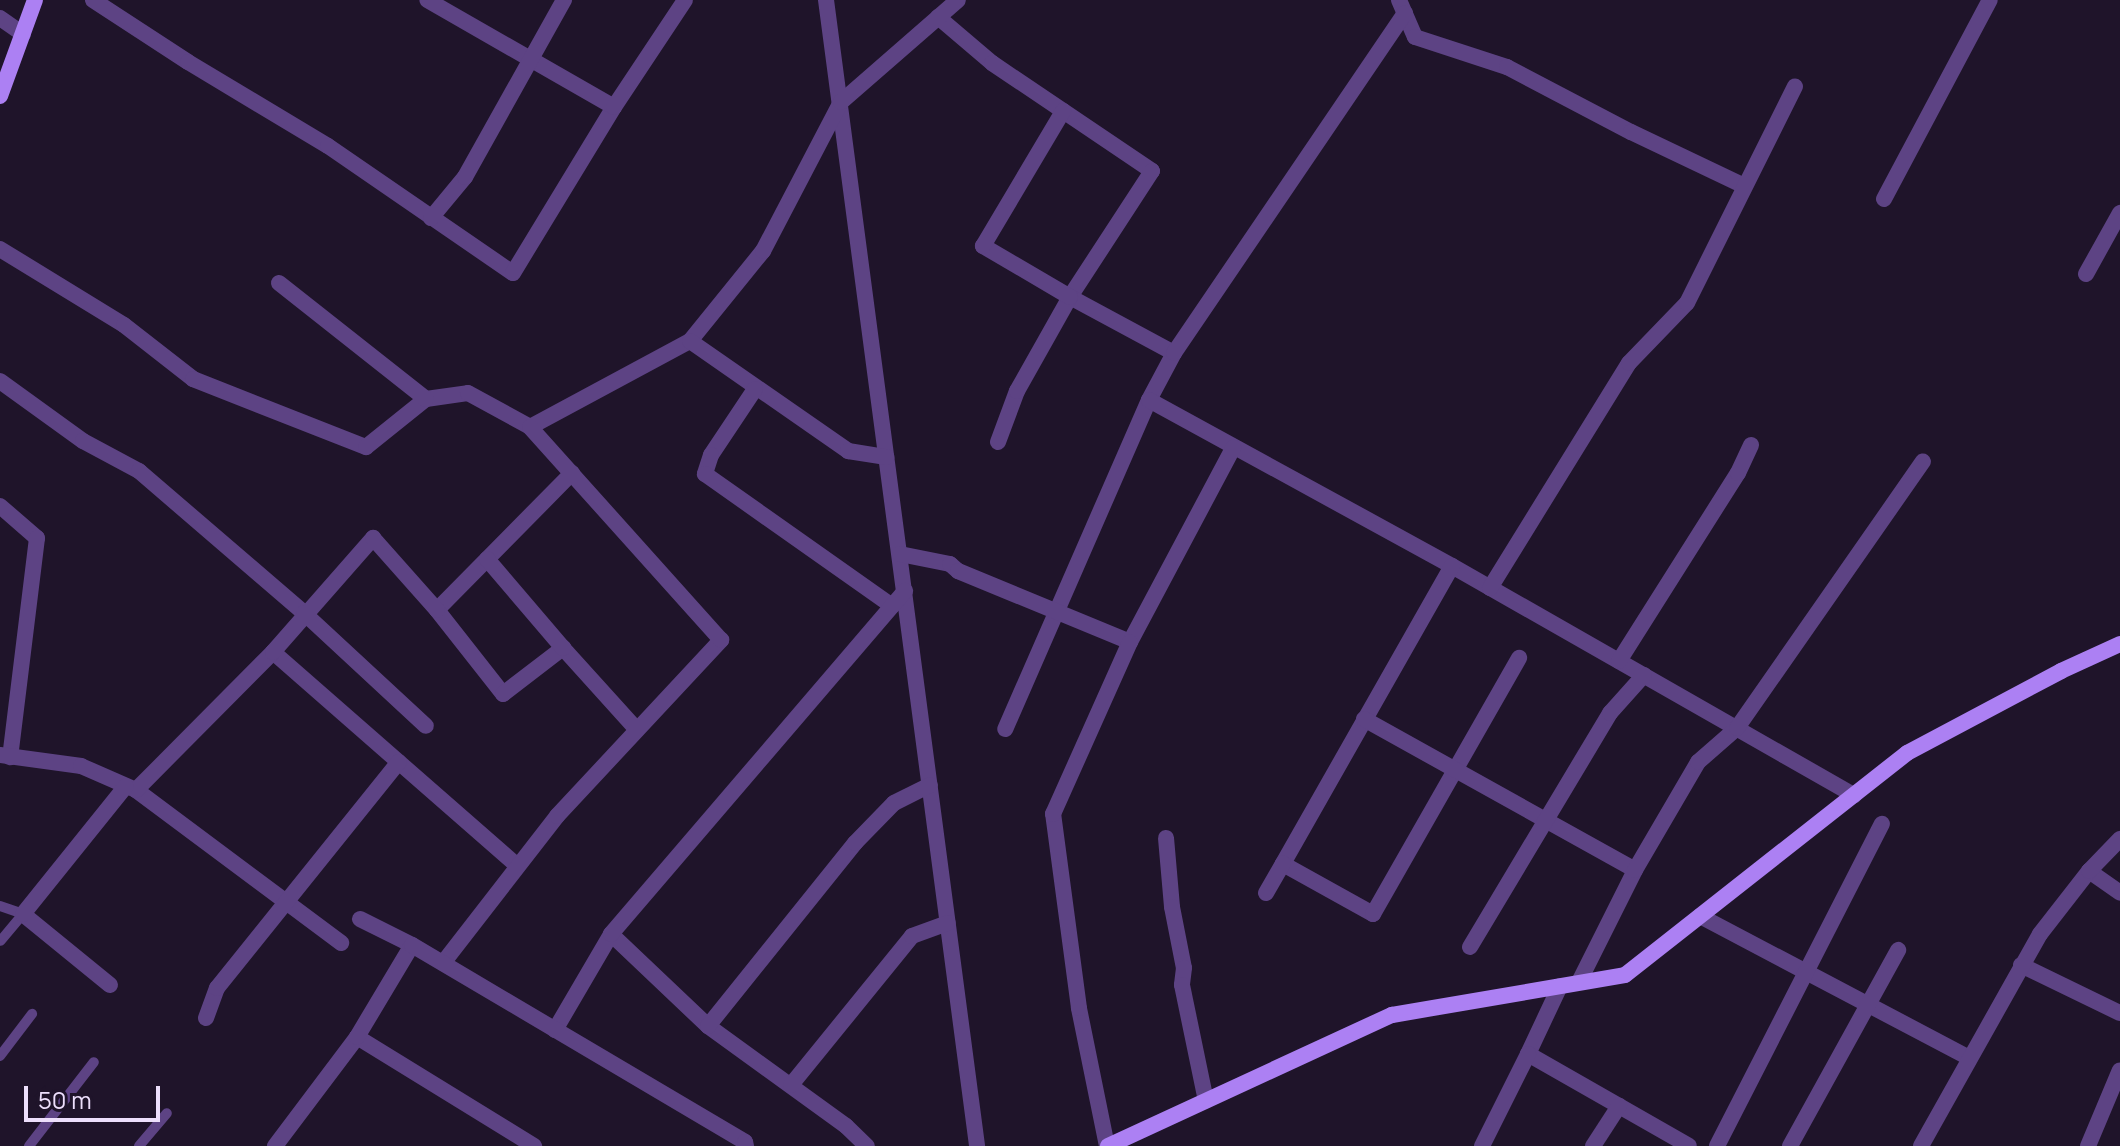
<!DOCTYPE html>
<style>
body{margin:0}
#map{position:relative;width:2120px;height:1146px;overflow:hidden;background:#1f142a;font-family:Manrope,sans-serif}
div>[style]{position:absolute}
[style*='--x']{left:calc(var(--x)*1px);top:calc(var(--y)*1px);width:calc(var(--w)*1px);rotate:calc(var(--a)*1deg)}
.lane>*{height:10px;margin:-5px;padding:0 5px;transform-origin:5px;border-radius:5px;background:#5d4384}
.street>*{height:16px;margin:-8px;padding:0 8px;transform-origin:8px;border-radius:8px;background:#5d4384}
.secondary>*{height:16px;margin:-8px;padding:0 8px;transform-origin:8px;border-radius:8px;background:#ac80f3}
span{translate:-50% -50%;white-space:nowrap;text-align:center;line-height:1.15;-webkit-text-stroke:7px #1f142a;paint-order:stroke}
.scale{position:absolute;left:24px;top:1086px;width:136px;height:36px;box-sizing:border-box;border:4px solid #eddffc;border-top:0;padding-left:10px;font-size:24px;line-height:28px;white-space:nowrap;color:#eddffc;-webkit-text-stroke:6px #1f142a;paint-order:stroke}
</style>
<div id="map">
<div class="lane">
<div style="--x:0;--y:906;--w:24;--a:19"></div>
<div style="--x:23;--y:914;--w:35;--a:130"></div>
<div style="--x:0;--y:1056;--w:53;--a:-52.7"></div>
<div style="--x:29;--y:1146;--w:106;--a:-52.3"></div>
<div style="--x:139;--y:1146;--w:43;--a:-49.7"></div>
</div>
<div class="street">
<div style="--x:93;--y:0;--w:113;--a:33.1"></div>
<div style="--x:188;--y:62;--w:163;--a:31"></div>
<div style="--x:328;--y:146;--w:224;--a:34.5"></div>
<div style="--x:513;--y:273;--w:194;--a:-58.7"></div>
<div style="--x:614;--y:107;--w:215;--a:-150.2"></div>
<div style="--x:826;--y:0;--w:1156;--a:82.49"></div>
<div style="--x:1399;--y:0;--w:40;--a:66.6"></div>
<div style="--x:1415;--y:37;--w:97;--a:18.1"></div>
<div style="--x:1507;--y:67;--w:140;--a:27.7"></div>
<div style="--x:1631;--y:132;--w:125;--a:25.5"></div>
<div style="--x:938;--y:17;--w:71;--a:40.4"></div>
<div style="--x:992;--y:63;--w:193;--a:34"></div>
<div style="--x:1152;--y:171;--w:150;--a:123.1"></div>
<div style="--x:1070;--y:297;--w:118;--a:28.3"></div>
<div style="--x:1174;--y:353;--w:53;--a:118"></div>
<div style="--x:1149;--y:400;--w:359;--a:113.6"></div>
<div style="--x:0;--y:18;--w:28;--a:35"></div>
<div style="--x:614;--y:107;--w:128;--a:-56.4"></div>
<div style="--x:1884;--y:199;--w:225;--a:-62"></div>
<div style="--x:431;--y:218;--w:53;--a:-50.3"></div>
<div style="--x:465;--y:177;--w:203;--a:-60.8"></div>
<div style="--x:0;--y:249;--w:145;--a:31.5"></div>
<div style="--x:124;--y:325;--w:88;--a:38"></div>
<div style="--x:193;--y:379;--w:186;--a:21.5"></div>
<div style="--x:366;--y:447;--w:77;--a:-38.7"></div>
<div style="--x:426;--y:399;--w:42;--a:-8.1"></div>
<div style="--x:468;--y:393;--w:71;--a:28.7"></div>
<div style="--x:530;--y:427;--w:182;--a:-28.3"></div>
<div style="--x:690;--y:341;--w:116;--a:-51"></div>
<div style="--x:763;--y:251;--w:168;--a:-62.4"></div>
<div style="--x:841;--y:102;--w:155;--a:-41.1"></div>
<div style="--x:2086;--y:274;--w:70;--a:-60.9"></div>
<div style="--x:279;--y:283;--w:187;--a:38.3"></div>
<div style="--x:690;--y:341;--w:193;--a:34.8"></div>
<div style="--x:848;--y:451;--w:39;--a:9"></div>
<div style="--x:1174;--y:353;--w:411;--a:-55.8"></div>
<div style="--x:0;--y:381;--w:102;--a:35.9"></div>
<div style="--x:83;--y:441;--w:64;--a:28.2"></div>
<div style="--x:139;--y:471;--w:218;--a:40.7"></div>
<div style="--x:304;--y:613;--w:166;--a:42.8"></div>
<div style="--x:755;--y:389;--w:79;--a:123.7"></div>
<div style="--x:711;--y:455;--w:20;--a:108"></div>
<div style="--x:705;--y:474;--w:229;--a:35.2"></div>
<div style="--x:1149;--y:400;--w:345;--a:28.7"></div>
<div style="--x:1452;--y:566;--w:463;--a:29.7"></div>
<div style="--x:998;--y:442;--w:54;--a:-69.6"></div>
<div style="--x:1017;--y:391;--w:108;--a:-60.6"></div>
<div style="--x:1070;--y:297;--w:101;--a:-149.6"></div>
<div style="--x:983;--y:246;--w:157;--a:-59.3"></div>
<div style="--x:572;--y:473;--w:192;--a:134.6"></div>
<div style="--x:437;--y:610;--w:107;--a:51.8"></div>
<div style="--x:503;--y:694;--w:76;--a:-37.5"></div>
<div style="--x:563;--y:648;--w:110;--a:47.9"></div>
<div style="--x:0;--y:506;--w:49;--a:40.9"></div>
<div style="--x:37;--y:538;--w:221;--a:97"></div>
<div style="--x:900;--y:554;--w:51;--a:11.3"></div>
<div style="--x:950;--y:564;--w:11;--a:41"></div>
<div style="--x:958;--y:571;--w:186;--a:22.4"></div>
<div style="--x:1130;--y:642;--w:220;--a:-62"></div>
<div style="--x:487;--y:559;--w:117;--a:49.5"></div>
<div style="--x:1452;--y:566;--w:343;--a:119.6"></div>
<div style="--x:1283;--y:864;--w:103;--a:29.1"></div>
<div style="--x:1373;--y:914;--w:295;--a:-60.3"></div>
<div style="--x:1490;--y:588;--w:264;--a:-58.3"></div>
<div style="--x:1629;--y:363;--w:83;--a:-46"></div>
<div style="--x:1687;--y:303;--w:242;--a:-63.5"></div>
<div style="--x:273;--y:652;--w:323;--a:41.2"></div>
<div style="--x:1619;--y:661;--w:222;--a:-57.7"></div>
<div style="--x:1738;--y:473;--w:31;--a:-65"></div>
<div style="--x:1364;--y:719;--w:310;--a:29.1"></div>
<div style="--x:0;--y:755;--w:82;--a:7.7"></div>
<div style="--x:81;--y:766;--w:60;--a:23.6"></div>
<div style="--x:136;--y:790;--w:256;--a:36.7"></div>
<div style="--x:136;--y:790;--w:194;--a:-45.2"></div>
<div style="--x:273;--y:652;--w:152;--a:-48.7"></div>
<div style="--x:373;--y:538;--w:96;--a:48.4"></div>
<div style="--x:1166;--y:838;--w:69;--a:85"></div>
<div style="--x:1172;--y:907;--w:62;--a:78.9"></div>
<div style="--x:1184;--y:968;--w:17;--a:97"></div>
<div style="--x:1182;--y:985;--w:118;--a:78.3"></div>
<div style="--x:2089;--y:871;--w:38;--a:35"></div>
<div style="--x:1266;--y:893;--w:34;--a:-60"></div>
<div style="--x:1700;--y:916;--w:304;--a:27.8"></div>
<div style="--x:360;--y:919;--w:58;--a:26.6"></div>
<div style="--x:611;--y:934;--w:134;--a:43.5"></div>
<div style="--x:708;--y:1026;--w:170;--a:35.9"></div>
<div style="--x:846;--y:1126;--w:29;--a:44"></div>
<div style="--x:1470;--y:947;--w:273;--a:-59.1"></div>
<div style="--x:1610;--y:713;--w:51;--a:-48.2"></div>
<div style="--x:443;--y:963;--w:186;--a:-52.2"></div>
<div style="--x:557;--y:816;--w:241;--a:-47"></div>
<div style="--x:721;--y:640;--w:286;--a:-131.9"></div>
<div style="--x:2021;--y:965;--w:110;--a:25.9"></div>
<div style="--x:1579;--y:982;--w:125;--a:-63.4"></div>
<div style="--x:1635;--y:870;--w:125;--a:-59.7"></div>
<div style="--x:1698;--y:762;--w:52;--a:-41.1"></div>
<div style="--x:1737;--y:728;--w:325;--a:-55.1"></div>
<div style="--x:110;--y:985;--w:112;--a:-140.8"></div>
<div style="--x:23;--y:914;--w:164;--a:-51.2"></div>
<div style="--x:1560;--y:986;--w:75;--a:115.2"></div>
<div style="--x:1528;--y:1054;--w:185;--a:29.7"></div>
<div style="--x:206;--y:1018;--w:32;--a:-70"></div>
<div style="--x:217;--y:988;--w:290;--a:-51.2"></div>
<div style="--x:708;--y:1026;--w:235;--a:-51.2"></div>
<div style="--x:855;--y:843;--w:56;--a:-45.7"></div>
<div style="--x:894;--y:803;--w:40;--a:-26.6"></div>
<div style="--x:555;--y:1030;--w:111;--a:-59.7"></div>
<div style="--x:611;--y:934;--w:452;--a:-49.4"></div>
<div style="--x:357;--y:1037;--w:208;--a:31.6"></div>
<div style="--x:791;--y:1085;--w:192;--a:-50.9"></div>
<div style="--x:912;--y:936;--w:38;--a:-20"></div>
<div style="--x:275;--y:1146;--w:136;--a:-53"></div>
<div style="--x:357;--y:1037;--w:107;--a:-59.1"></div>
<div style="--x:412;--y:945;--w:387;--a:30.6"></div>
<div style="--x:745;--y:1142;--w:4;--a:76"></div>
<div style="--x:1107;--y:1146;--w:141;--a:-101.5"></div>
<div style="--x:1079;--y:1008;--w:196;--a:-97.6"></div>
<div style="--x:1053;--y:814;--w:188;--a:-65.9"></div>
<div style="--x:1482;--y:1146;--w:103;--a:-63.4"></div>
<div style="--x:1593;--y:1146;--w:48;--a:-57"></div>
<div style="--x:1717;--y:1146;--w:362;--a:-62.9"></div>
<div style="--x:1790;--y:1146;--w:224;--a:-61.1"></div>
<div style="--x:1921;--y:1146;--w:243;--a:-60.7"></div>
<div style="--x:2040;--y:934;--w:80;--a:-52.1"></div>
<div style="--x:2089;--y:871;--w:45;--a:-45.9"></div>
<div style="--x:2088;--y:1146;--w:82;--a:-67.2"></div>
</div>
<div class="secondary">
<div style="--x:0;--y:96;--w:102;--a:-70"></div>
<div style="--x:1108;--y:1146;--w:313;--a:-24.8"></div>
<div style="--x:1392;--y:1015;--w:236;--a:-9.7"></div>
<div style="--x:1625;--y:975;--w:359;--a:-38.2"></div>
<div style="--x:1907;--y:753;--w:174;--a:-28"></div>
<div style="--x:2061;--y:671;--w:65;--a:-24.6"></div>
</div>
<div class="scale">50 m</div>
</div>
